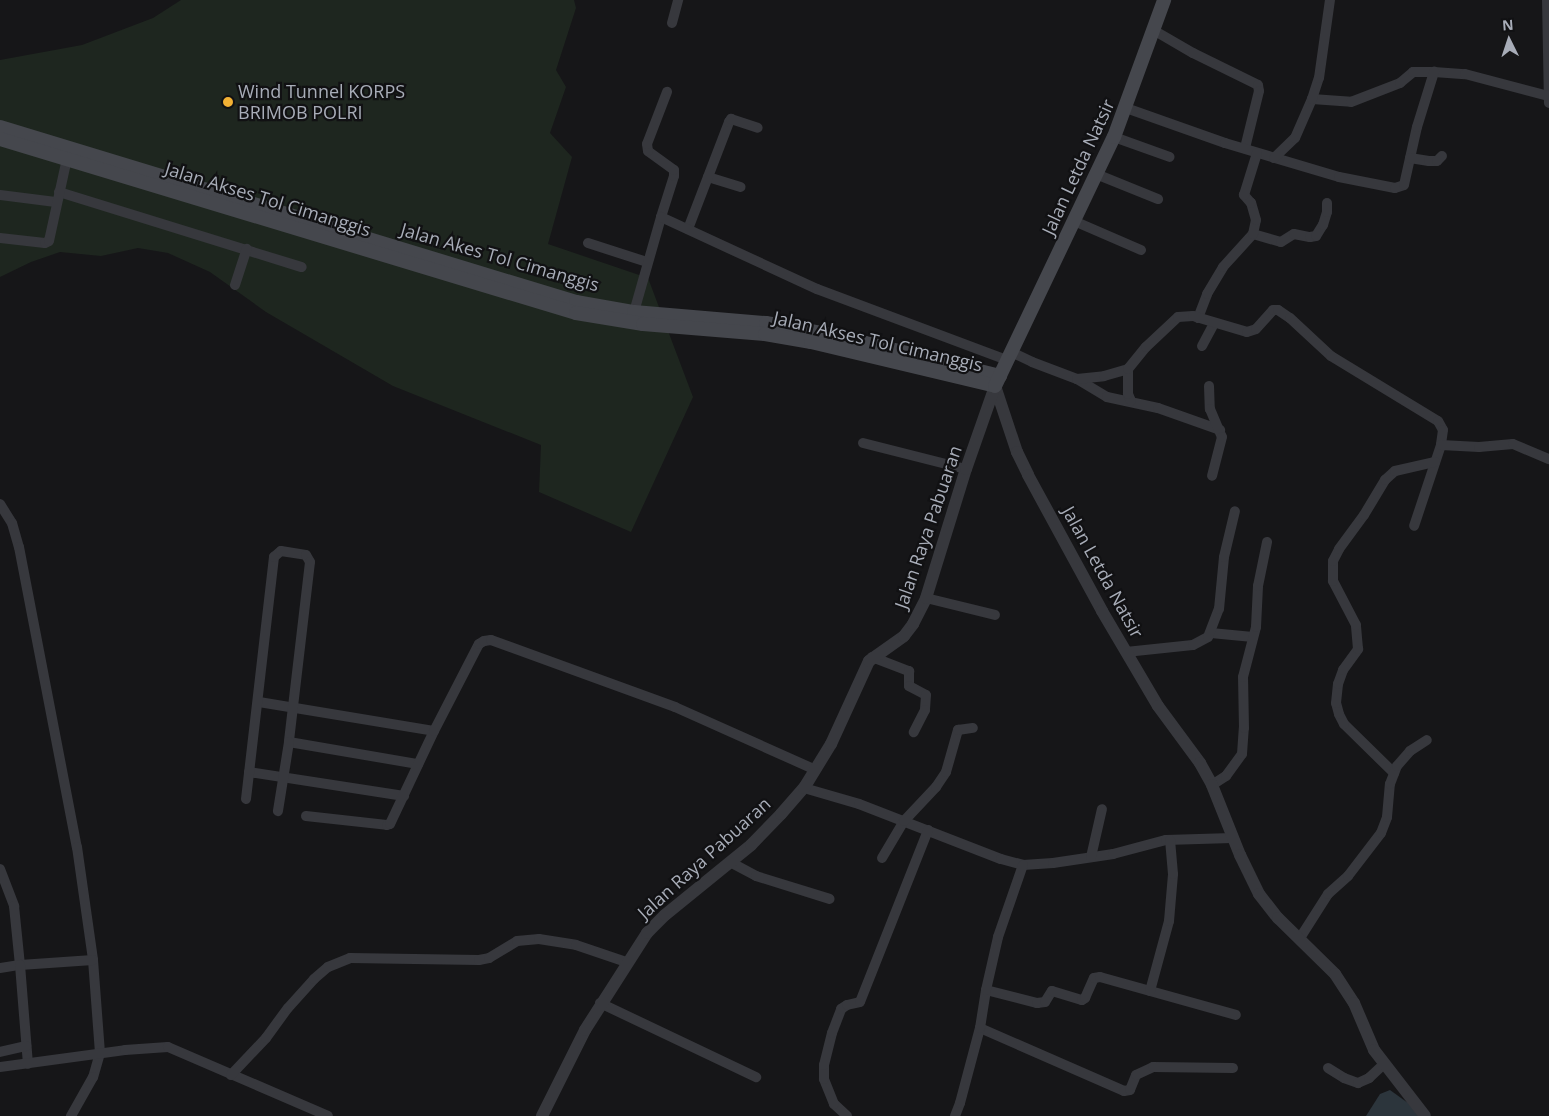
<!DOCTYPE html>
<style>
body{margin:0}
#map{position:relative;width:1549px;height:1116px;overflow:hidden;background:#161618;font-family:"Open Sans",sans-serif}
div>[style]{position:absolute}
[style*='--x']{left:calc(var(--x)*1px);top:calc(var(--y)*1px);width:calc(var(--w)*1px);rotate:calc(var(--a)*1deg)}
.green>*{inset:0;background:#1e261f}
.water>*{inset:0;background:#2c353c}
.minor>*{height:10px;margin:-5px;padding:0 5px;transform-origin:5px;border-radius:5px;background:#37383d}
.tertiary>*{height:12px;margin:-6px;padding:0 6px;transform-origin:6px;border-radius:6px;background:#37383d}
.secondary>*{height:14px;margin:-7px;padding:0 7px;transform-origin:7px;border-radius:7px;background:#45474d}
.dots>*{width:14px;height:14px;translate:-50% -50%;box-sizing:border-box;border:2px solid #111113;border-radius:50%}
span{translate:-50% -50%;white-space:nowrap;text-align:center;line-height:1.15;-webkit-text-stroke:4.5px #111113;paint-order:stroke}
.poi-label{font-size:18px;color:#a8adb8}
.left{translate:0 -50%;text-align:left}
.street-label{font-size:18px;color:#a8adb8}
.north{position:absolute;left:1484px;top:15px;width:50px;height:50px;-webkit-text-stroke:4px #111113;paint-order:stroke;rotate:356deg;font-size:14px;font-weight:700;line-height:20px;text-align:center;color:#a8adb8}
.north::after{content:'';display:block;margin:auto;width:18px;height:22px;background:#a8adb8;clip-path:polygon(50% 0,100% 100%,50% 72%,0 100%)}
</style>
<div id="map">
<div class="green">
<div style="clip-path:polygon(181px 0,574px 0,576px 8px,556px 70px,566px 87px,550px 133px,572px 157px,548px 244px,648px 278px,693px 397px,631px 532px,539px 492px,541px 445px,393px 386px,266px 312px,210px 272px,168px 253px,138px 248px,101px 256px,60px 252px,31px 262px,0 277px,0 60px,82px 45px,153px 18px)"></div>
</div>
<div class="water">
<div style="clip-path:polygon(1390px 1090px,1408px 1103px,1418px 1116px,1366px 1116px,1380px 1094px)"></div>
</div>
<div class="minor">
<div style="--x:1547;--y:0;--w:103;--a:88.9"></div>
<div style="--x:672;--y:23;--w:24;--a:-75"></div>
<div style="--x:1155;--y:31;--w:44;--a:30.1"></div>
<div style="--x:1193;--y:53;--w:72;--a:26.2"></div>
<div style="--x:1258;--y:85;--w:6;--a:81"></div>
<div style="--x:1259;--y:91;--w:59;--a:103.8"></div>
<div style="--x:1312;--y:99;--w:39;--a:4"></div>
<div style="--x:1351;--y:102;--w:53;--a:-21.2"></div>
<div style="--x:1400;--y:83;--w:17;--a:-40"></div>
<div style="--x:1413;--y:72;--w:21;--a:0"></div>
<div style="--x:1434;--y:72;--w:31;--a:4"></div>
<div style="--x:1465;--y:74;--w:86;--a:14.8"></div>
<div style="--x:1126;--y:108;--w:105;--a:19.5"></div>
<div style="--x:1225;--y:143;--w:119;--a:16.6"></div>
<div style="--x:1339;--y:177;--w:57;--a:11.1"></div>
<div style="--x:1395;--y:188;--w:9;--a:-18"></div>
<div style="--x:1404;--y:185;--w:59;--a:-77.4"></div>
<div style="--x:1417;--y:127;--w:58;--a:-72.8"></div>
<div style="--x:1114;--y:137;--w:59;--a:19.7"></div>
<div style="--x:1274;--y:158;--w:29;--a:-44"></div>
<div style="--x:1295;--y:138;--w:43;--a:-66.4"></div>
<div style="--x:1312;--y:99;--w:22;--a:-72"></div>
<div style="--x:1319;--y:78;--w:79;--a:-82"></div>
<div style="--x:1410;--y:158;--w:19;--a:9"></div>
<div style="--x:1429;--y:161;--w:8;--a:0"></div>
<div style="--x:1437;--y:161;--w:7;--a:-45"></div>
<div style="--x:1096;--y:174;--w:67;--a:22"></div>
<div style="--x:708;--y:177;--w:34;--a:17"></div>
<div style="--x:59;--y:192;--w:254;--a:17.2"></div>
<div style="--x:0;--y:195;--w:56;--a:7.1"></div>
<div style="--x:661;--y:217;--w:43;--a:-72.4"></div>
<div style="--x:674;--y:176;--w:6;--a:-90"></div>
<div style="--x:674;--y:170;--w:32;--a:-144"></div>
<div style="--x:648;--y:151;--w:7;--a:-98"></div>
<div style="--x:647;--y:144;--w:56;--a:-69"></div>
<div style="--x:1074;--y:221;--w:73;--a:23.4"></div>
<div style="--x:688;--y:229;--w:115;--a:-69"></div>
<div style="--x:729;--y:122;--w:4;--a:-56"></div>
<div style="--x:731;--y:119;--w:28;--a:18"></div>
<div style="--x:1253;--y:234;--w:29;--a:16"></div>
<div style="--x:1281;--y:242;--w:15;--a:-32"></div>
<div style="--x:1294;--y:234;--w:16;--a:11"></div>
<div style="--x:1310;--y:237;--w:6;--a:-9"></div>
<div style="--x:1316;--y:236;--w:13;--a:-58"></div>
<div style="--x:1323;--y:225;--w:14;--a:-73"></div>
<div style="--x:1327;--y:212;--w:9;--a:-90"></div>
<div style="--x:0;--y:238;--w:45;--a:6.3"></div>
<div style="--x:45;--y:243;--w:4;--a:-27"></div>
<div style="--x:49;--y:241;--w:89;--a:-77.7"></div>
<div style="--x:588;--y:243;--w:62;--a:17.9"></div>
<div style="--x:235;--y:285;--w:38;--a:-72"></div>
<div style="--x:634;--y:312;--w:99;--a:-74.1"></div>
<div style="--x:661;--y:217;--w:172;--a:24.8"></div>
<div style="--x:817;--y:289;--w:203;--a:20.5"></div>
<div style="--x:1198;--y:318;--w:26;--a:-69"></div>
<div style="--x:1207;--y:294;--w:31;--a:-59"></div>
<div style="--x:1223;--y:267;--w:45;--a:-47.7"></div>
<div style="--x:1253;--y:234;--w:14;--a:-78"></div>
<div style="--x:1256;--y:220;--w:18;--a:-106"></div>
<div style="--x:1251;--y:203;--w:11;--a:-131"></div>
<div style="--x:1244;--y:195;--w:44;--a:-72.8"></div>
<div style="--x:1202;--y:346;--w:26;--a:-62"></div>
<div style="--x:1011;--y:352;--w:23;--a:25"></div>
<div style="--x:1032;--y:362;--w:48;--a:20.7"></div>
<div style="--x:1077;--y:379;--w:35;--a:31"></div>
<div style="--x:1107;--y:397;--w:52;--a:12.2"></div>
<div style="--x:1158;--y:408;--w:66;--a:19.5"></div>
<div style="--x:1077;--y:379;--w:27;--a:-6"></div>
<div style="--x:1104;--y:376;--w:25;--a:-16"></div>
<div style="--x:1209;--y:386;--w:23;--a:88"></div>
<div style="--x:1210;--y:409;--w:30;--a:67"></div>
<div style="--x:1222;--y:437;--w:40;--a:104.4"></div>
<div style="--x:1131;--y:401;--w:8;--a:-113"></div>
<div style="--x:1128;--y:394;--w:25;--a:-90"></div>
<div style="--x:1128;--y:369;--w:28;--a:-51"></div>
<div style="--x:1146;--y:347;--w:44;--a:-43.2"></div>
<div style="--x:1178;--y:317;--w:15;--a:-4"></div>
<div style="--x:1193;--y:316;--w:56;--a:16.5"></div>
<div style="--x:1247;--y:332;--w:9;--a:-18"></div>
<div style="--x:1256;--y:329;--w:25;--a:-48"></div>
<div style="--x:1273;--y:310;--w:5;--a:0"></div>
<div style="--x:1278;--y:310;--w:14;--a:34"></div>
<div style="--x:1290;--y:318;--w:56;--a:42.8"></div>
<div style="--x:1331;--y:356;--w:125;--a:31.3"></div>
<div style="--x:1438;--y:421;--w:10;--a:61"></div>
<div style="--x:1443;--y:430;--w:15;--a:98"></div>
<div style="--x:1441;--y:445;--w:85;--a:108.4"></div>
<div style="--x:863;--y:443;--w:106;--a:14.2"></div>
<div style="--x:1441;--y:445;--w:38;--a:3"></div>
<div style="--x:1479;--y:447;--w:34;--a:-5"></div>
<div style="--x:1513;--y:444;--w:39;--a:23"></div>
<div style="--x:0;--y:504;--w:22;--a:58"></div>
<div style="--x:12;--y:523;--w:25;--a:74"></div>
<div style="--x:19;--y:547;--w:306;--a:79.1"></div>
<div style="--x:77;--y:847;--w:114;--a:81.9"></div>
<div style="--x:93;--y:960;--w:93;--a:85.7"></div>
<div style="--x:100;--y:1053;--w:25;--a:106"></div>
<div style="--x:93;--y:1077;--w:45;--a:119.4"></div>
<div style="--x:926;--y:598;--w:71;--a:13.8"></div>
<div style="--x:1211;--y:633;--w:42;--a:5.4"></div>
<div style="--x:1126;--y:652;--w:67;--a:-6"></div>
<div style="--x:1193;--y:645;--w:17;--a:-28"></div>
<div style="--x:1208;--y:637;--w:30;--a:-69"></div>
<div style="--x:1219;--y:609;--w:52;--a:-84.5"></div>
<div style="--x:1224;--y:557;--w:47;--a:-76.6"></div>
<div style="--x:872;--y:657;--w:40;--a:21"></div>
<div style="--x:909;--y:671;--w:15;--a:90"></div>
<div style="--x:909;--y:686;--w:19;--a:28"></div>
<div style="--x:926;--y:695;--w:15;--a:94"></div>
<div style="--x:925;--y:710;--w:25;--a:117"></div>
<div style="--x:259;--y:702;--w:177;--a:9.4"></div>
<div style="--x:289;--y:742;--w:131;--a:9.7"></div>
<div style="--x:249;--y:772;--w:157;--a:8.8"></div>
<div style="--x:1394;--y:773;--w:70;--a:-135.6"></div>
<div style="--x:1344;--y:724;--w:11;--a:-117"></div>
<div style="--x:1339;--y:714;--w:11;--a:-105"></div>
<div style="--x:1336;--y:703;--w:19;--a:-84"></div>
<div style="--x:1338;--y:684;--w:15;--a:-70"></div>
<div style="--x:1343;--y:670;--w:26;--a:-54"></div>
<div style="--x:1358;--y:649;--w:24;--a:-95"></div>
<div style="--x:1356;--y:625;--w:50;--a:-117.6"></div>
<div style="--x:1333;--y:581;--w:20;--a:-90"></div>
<div style="--x:1333;--y:561;--w:13;--a:-63"></div>
<div style="--x:1339;--y:549;--w:42;--a:-53.7"></div>
<div style="--x:1364;--y:515;--w:41;--a:-59"></div>
<div style="--x:1385;--y:480;--w:13;--a:-42"></div>
<div style="--x:1395;--y:471;--w:41;--a:-12.7"></div>
<div style="--x:1212;--y:785;--w:17;--a:-33"></div>
<div style="--x:1226;--y:776;--w:27;--a:-54"></div>
<div style="--x:1242;--y:754;--w:26;--a:-86"></div>
<div style="--x:1244;--y:728;--w:51;--a:-91.1"></div>
<div style="--x:1243;--y:677;--w:52;--a:-75.4"></div>
<div style="--x:1256;--y:627;--w:41;--a:-87.2"></div>
<div style="--x:1258;--y:586;--w:45;--a:-78.4"></div>
<div style="--x:804;--y:788;--w:57;--a:16.2"></div>
<div style="--x:859;--y:804;--w:152;--a:21.2"></div>
<div style="--x:1001;--y:859;--w:23;--a:15"></div>
<div style="--x:1023;--y:865;--w:30;--a:-4"></div>
<div style="--x:1053;--y:863;--w:61;--a:-8.5"></div>
<div style="--x:1113;--y:854;--w:55;--a:-14.8"></div>
<div style="--x:1166;--y:840;--w:66;--a:-1.7"></div>
<div style="--x:246;--y:799;--w:244;--a:-83.4"></div>
<div style="--x:274;--y:557;--w:9;--a:-41"></div>
<div style="--x:281;--y:551;--w:25;--a:9"></div>
<div style="--x:306;--y:555;--w:8;--a:60"></div>
<div style="--x:310;--y:562;--w:181;--a:96.7"></div>
<div style="--x:289;--y:742;--w:70;--a:99.1"></div>
<div style="--x:306;--y:816;--w:81;--a:6.3"></div>
<div style="--x:387;--y:825;--w:3;--a:-18"></div>
<div style="--x:390;--y:824;--w:103;--a:-64.7"></div>
<div style="--x:434;--y:731;--w:98;--a:-62.7"></div>
<div style="--x:479;--y:644;--w:6;--a:-31"></div>
<div style="--x:484;--y:641;--w:7;--a:-8"></div>
<div style="--x:491;--y:640;--w:196;--a:20"></div>
<div style="--x:675;--y:707;--w:154;--a:24.1"></div>
<div style="--x:1091;--y:857;--w:49;--a:-77.1"></div>
<div style="--x:882;--y:858;--w:43;--a:-59.3"></div>
<div style="--x:904;--y:821;--w:47;--a:-46.7"></div>
<div style="--x:936;--y:787;--w:18;--a:-56"></div>
<div style="--x:946;--y:772;--w:44;--a:-74.1"></div>
<div style="--x:958;--y:730;--w:15;--a:-8"></div>
<div style="--x:730;--y:862;--w:30;--a:28"></div>
<div style="--x:756;--y:876;--w:77;--a:17.3"></div>
<div style="--x:0;--y:869;--w:40;--a:69"></div>
<div style="--x:14;--y:906;--w:59;--a:84.2"></div>
<div style="--x:20;--y:965;--w:73;--a:-3.9"></div>
<div style="--x:1300;--y:938;--w:52;--a:-57.5"></div>
<div style="--x:1328;--y:894;--w:27;--a:-42"></div>
<div style="--x:1348;--y:876;--w:54;--a:-52.5"></div>
<div style="--x:1381;--y:833;--w:17;--a:-69"></div>
<div style="--x:1387;--y:817;--w:33;--a:-85"></div>
<div style="--x:1390;--y:784;--w:19;--a:-69"></div>
<div style="--x:1397;--y:766;--w:20;--a:-49"></div>
<div style="--x:1410;--y:751;--w:20;--a:-33"></div>
<div style="--x:0;--y:968;--w:20;--a:-9"></div>
<div style="--x:20;--y:965;--w:99;--a:85.4"></div>
<div style="--x:986;--y:990;--w:53;--a:14.3"></div>
<div style="--x:1037;--y:1003;--w:8;--a:-7"></div>
<div style="--x:1045;--y:1002;--w:13;--a:-58"></div>
<div style="--x:1052;--y:991;--w:31;--a:17"></div>
<div style="--x:1082;--y:1000;--w:4;--a:-34"></div>
<div style="--x:1085;--y:998;--w:22;--a:-66"></div>
<div style="--x:1094;--y:978;--w:6;--a:-9"></div>
<div style="--x:1100;--y:977;--w:141;--a:15.6"></div>
<div style="--x:1150;--y:991;--w:73;--a:-74.8"></div>
<div style="--x:1169;--y:921;--w:47;--a:-85.1"></div>
<div style="--x:1173;--y:874;--w:34;--a:-95"></div>
<div style="--x:600;--y:1003;--w:173;--a:25.4"></div>
<div style="--x:980;--y:1028;--w:157;--a:23.6"></div>
<div style="--x:1124;--y:1091;--w:6;--a:-9"></div>
<div style="--x:1130;--y:1090;--w:16;--a:-68"></div>
<div style="--x:1136;--y:1075;--w:19;--a:-25"></div>
<div style="--x:1153;--y:1067;--w:80;--a:0.7"></div>
<div style="--x:0;--y:1052;--w:27;--a:-13"></div>
<div style="--x:0;--y:1067;--w:126;--a:-7.7"></div>
<div style="--x:125;--y:1050;--w:43;--a:-4"></div>
<div style="--x:168;--y:1047;--w:174;--a:23.3"></div>
<div style="--x:1328;--y:1068;--w:19;--a:32"></div>
<div style="--x:1344;--y:1078;--w:15;--a:20"></div>
<div style="--x:1358;--y:1083;--w:12;--a:-24"></div>
<div style="--x:1369;--y:1078;--w:21;--a:-43"></div>
<div style="--x:231;--y:1075;--w:51;--a:-46.6"></div>
<div style="--x:266;--y:1038;--w:37;--a:-54"></div>
<div style="--x:288;--y:1008;--w:39;--a:-48"></div>
<div style="--x:314;--y:979;--w:18;--a:-41"></div>
<div style="--x:328;--y:967;--w:24;--a:-22"></div>
<div style="--x:350;--y:958;--w:129;--a:0.9"></div>
<div style="--x:479;--y:960;--w:10;--a:-11"></div>
<div style="--x:489;--y:958;--w:33;--a:-31"></div>
<div style="--x:517;--y:941;--w:22;--a:-5"></div>
<div style="--x:539;--y:939;--w:37;--a:9"></div>
<div style="--x:576;--y:945;--w:53;--a:18.8"></div>
<div style="--x:847;--y:1116;--w:18;--a:-137"></div>
<div style="--x:834;--y:1104;--w:27;--a:-112"></div>
<div style="--x:824;--y:1079;--w:14;--a:-90"></div>
<div style="--x:824;--y:1065;--w:33;--a:-76"></div>
<div style="--x:832;--y:1033;--w:26;--a:-69"></div>
<div style="--x:841;--y:1009;--w:7;--a:-34"></div>
<div style="--x:847;--y:1005;--w:13;--a:-13"></div>
<div style="--x:860;--y:1002;--w:185;--a:-68.4"></div>
<div style="--x:955;--y:1116;--w:14;--a:-69"></div>
<div style="--x:960;--y:1103;--w:78;--a:-75.1"></div>
<div style="--x:980;--y:1028;--w:38;--a:-81"></div>
<div style="--x:986;--y:990;--w:54;--a:-77.2"></div>
<div style="--x:998;--y:937;--w:76;--a:-70.9"></div>
</div>
<div class="tertiary">
<div style="--x:995;--y:386;--w:70;--a:71.6"></div>
<div style="--x:1017;--y:452;--w:25;--a:64"></div>
<div style="--x:1028;--y:475;--w:155;--a:61.4"></div>
<div style="--x:1102;--y:611;--w:110;--a:59.5"></div>
<div style="--x:1158;--y:706;--w:71;--a:53.6"></div>
<div style="--x:1200;--y:763;--w:25;--a:61"></div>
<div style="--x:1212;--y:785;--w:75;--a:68.2"></div>
<div style="--x:1240;--y:855;--w:43;--a:64"></div>
<div style="--x:1259;--y:894;--w:31;--a:52"></div>
<div style="--x:1278;--y:918;--w:80;--a:44.5"></div>
<div style="--x:1335;--y:974;--w:35;--a:57"></div>
<div style="--x:1354;--y:1003;--w:51;--a:66.9"></div>
<div style="--x:1374;--y:1050;--w:83;--a:52.3"></div>
<div style="--x:542;--y:1116;--w:96;--a:-63.4"></div>
<div style="--x:585;--y:1030;--w:115;--a:-57.4"></div>
<div style="--x:647;--y:933;--w:25;--a:-45"></div>
<div style="--x:665;--y:915;--w:111;--a:-39.1"></div>
<div style="--x:751;--y:845;--w:43;--a:-45.9"></div>
<div style="--x:781;--y:814;--w:35;--a:-49"></div>
<div style="--x:804;--y:788;--w:52;--a:-58.5"></div>
<div style="--x:831;--y:744;--w:91;--a:-65.4"></div>
<div style="--x:869;--y:661;--w:43;--a:-35.5"></div>
<div style="--x:904;--y:636;--w:15;--a:-53"></div>
<div style="--x:913;--y:624;--w:29;--a:-63"></div>
<div style="--x:926;--y:598;--w:135;--a:-72.8"></div>
<div style="--x:966;--y:469;--w:88;--a:-70.7"></div>
</div>
<div class="secondary">
<div style="--x:0;--y:127;--w:602;--a:16.9"></div>
<div style="--x:576;--y:302;--w:59;--a:9.8"></div>
<div style="--x:634;--y:312;--w:132;--a:4.8"></div>
<div style="--x:766;--y:323;--w:73;--a:10.2"></div>
<div style="--x:838;--y:336;--w:167;--a:13.9"></div>
<div style="--x:0;--y:139;--w:602;--a:16.81"></div>
<div style="--x:576;--y:313;--w:68;--a:9.3"></div>
<div style="--x:643;--y:324;--w:122;--a:4.7"></div>
<div style="--x:765;--y:334;--w:47;--a:9.9"></div>
<div style="--x:811;--y:342;--w:189;--a:13.4"></div>
<div style="--x:995;--y:386;--w:276;--a:-64.5"></div>
<div style="--x:1114;--y:137;--w:146;--a:-69.9"></div>
</div>
<div class="dots">
<div style="left:228px;top:102px;background:#f2b134"></div>
</div>
<div class="poi-label">
<span class="left" style="left:238px;top:102px">Wind Tunnel KORPS<br>BRIMOB POLRI</span>
</div>
<div class="street-label">
<span style="left:1078px;top:167px;rotate:-65deg">Jalan Letda Natsir</span>
<span style="left:268px;top:199px;rotate:17deg">Jalan Akses Tol Cimanggis</span>
<span style="left:500px;top:257px;rotate:16deg">Jalan Akes Tol Cimanggis</span>
<span style="left:878px;top:341px;rotate:13deg">Jalan Akses Tol Cimanggis</span>
<span style="left:928px;top:527px;rotate:-71deg">Jalan Raya Pabuaran</span>
<span style="left:1103px;top:572px;rotate:61deg">Jalan Letda Natsir</span>
<span style="left:704px;top:858px;rotate:-42deg">Jalan Raya Pabuaran</span>
</div>
<div class="north">N</div>
</div>
